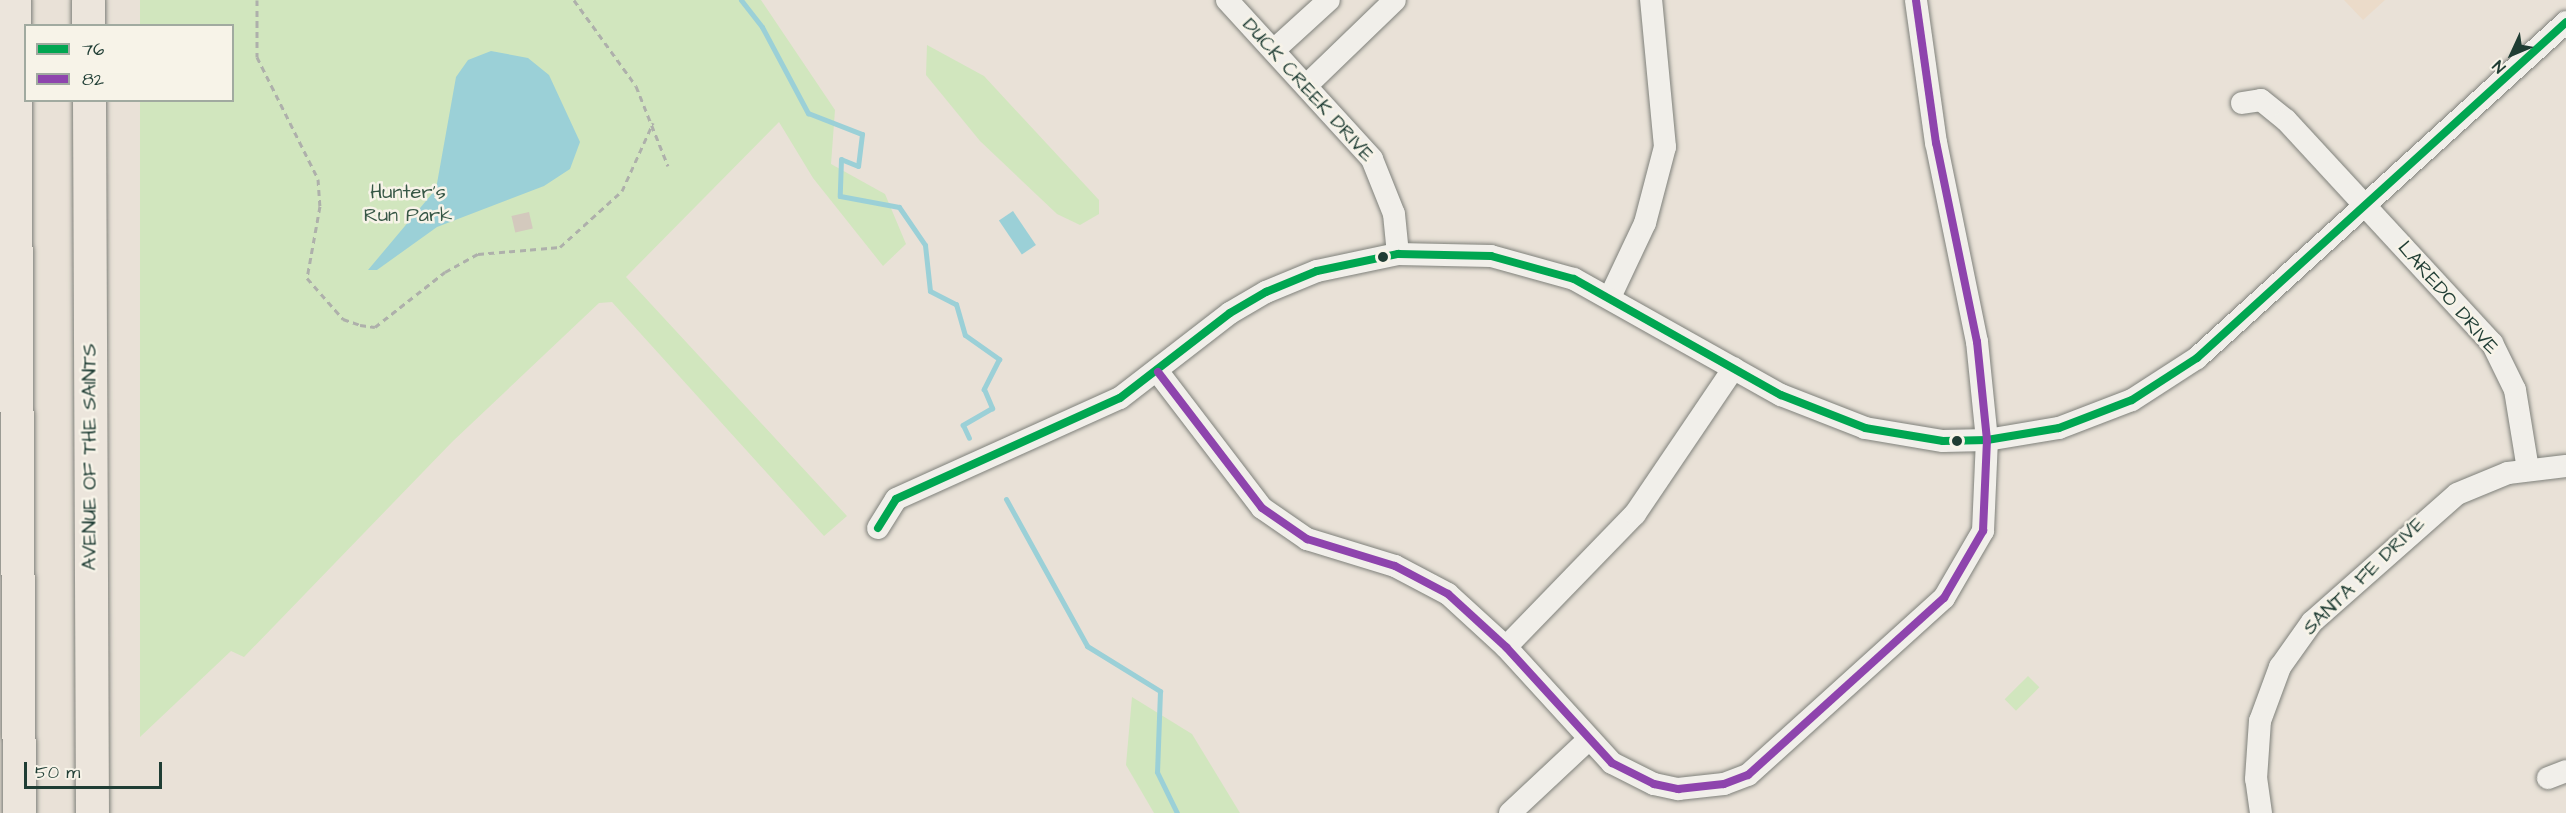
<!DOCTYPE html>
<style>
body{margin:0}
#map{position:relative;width:2566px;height:813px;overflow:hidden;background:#e9e1d7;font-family:"Architects Daughter",sans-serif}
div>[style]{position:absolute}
.built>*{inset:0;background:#ebdbc9}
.green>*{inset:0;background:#d1e6be;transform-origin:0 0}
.water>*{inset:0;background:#9bd0d7;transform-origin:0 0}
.stream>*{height:5px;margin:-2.5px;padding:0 2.5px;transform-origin:2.5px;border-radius:2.5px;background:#9bd0d7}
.building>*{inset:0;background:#d3c9bd;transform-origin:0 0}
.path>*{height:3px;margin-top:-1.5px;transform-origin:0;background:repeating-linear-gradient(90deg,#aeb0ab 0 6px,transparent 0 10.5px)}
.roads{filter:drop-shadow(0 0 2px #7f817b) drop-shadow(0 0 2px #7f817b)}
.street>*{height:22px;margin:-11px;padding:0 11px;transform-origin:11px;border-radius:11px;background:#f1efea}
.highway>*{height:33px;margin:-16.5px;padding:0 16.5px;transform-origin:16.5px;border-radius:16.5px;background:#ece5dc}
.bus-1>*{height:8px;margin:-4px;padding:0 4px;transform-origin:4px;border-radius:4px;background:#00a651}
.bus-2>*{height:8px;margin:-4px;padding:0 4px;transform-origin:4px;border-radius:4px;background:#8e44ad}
.dots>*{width:16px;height:16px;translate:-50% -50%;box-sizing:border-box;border:3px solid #f7f3e8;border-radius:50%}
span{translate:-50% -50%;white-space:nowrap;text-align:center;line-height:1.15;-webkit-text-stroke:5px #f7f3e8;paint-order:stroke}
.street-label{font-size:20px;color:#1f3d34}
.park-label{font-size:20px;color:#375746}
.legend{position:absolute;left:24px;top:24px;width:210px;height:78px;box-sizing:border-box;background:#f7f3e8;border:2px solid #a1aaa0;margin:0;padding:8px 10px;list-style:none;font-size:18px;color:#1f3d34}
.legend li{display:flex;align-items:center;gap:12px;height:30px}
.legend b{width:30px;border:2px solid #a1aaa0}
.north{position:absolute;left:2482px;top:24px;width:60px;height:60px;-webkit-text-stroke:4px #f7f3e8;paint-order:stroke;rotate:226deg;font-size:16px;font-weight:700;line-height:24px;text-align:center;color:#1f3d34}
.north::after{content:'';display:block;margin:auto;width:21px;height:27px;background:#1f3d34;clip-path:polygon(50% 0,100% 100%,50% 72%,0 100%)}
.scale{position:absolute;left:24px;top:762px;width:138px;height:27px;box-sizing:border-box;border:3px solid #1f3d34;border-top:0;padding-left:8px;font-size:18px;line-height:21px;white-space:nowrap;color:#1f3d34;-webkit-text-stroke:4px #f7f3e8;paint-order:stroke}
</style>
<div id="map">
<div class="built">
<div style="clip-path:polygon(2344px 0,2385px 0,2363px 20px)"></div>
</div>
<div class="green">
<div style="clip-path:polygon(140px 0,761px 0,835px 110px,831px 164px,885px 194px,906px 244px,883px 266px,813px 178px,779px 122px,626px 277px,847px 516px,824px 536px,612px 302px,599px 303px,452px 442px,244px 657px,231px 651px,140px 737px,140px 101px,232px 100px,232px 26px,140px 25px)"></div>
<div style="clip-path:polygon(927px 45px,984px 76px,1099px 200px,1099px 214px,1080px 225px,1057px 214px,980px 141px,926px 75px)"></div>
<div style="left:2028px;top:676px;width:16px;height:33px;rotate:45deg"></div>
<div style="clip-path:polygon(1132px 697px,1192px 734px,1240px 813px,1154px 813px,1126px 765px)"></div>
</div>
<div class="water">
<div style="clip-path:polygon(491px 51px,528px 58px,549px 75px,580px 142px,570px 169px,544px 186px,437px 227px,377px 270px,368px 270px,436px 189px,456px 77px,468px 60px)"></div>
<div style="left:1013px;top:211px;width:41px;height:17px;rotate:56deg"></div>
</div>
<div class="stream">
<div style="left:741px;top:0;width:34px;rotate:52deg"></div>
<div style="left:762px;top:27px;width:98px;rotate:61.9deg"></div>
<div style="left:808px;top:113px;width:58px;rotate:21.3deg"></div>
<div style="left:862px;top:134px;width:32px;rotate:97deg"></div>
<div style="left:858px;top:166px;width:18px;rotate:-158deg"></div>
<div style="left:841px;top:159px;width:37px;rotate:92deg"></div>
<div style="left:840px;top:196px;width:60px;rotate:10.6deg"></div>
<div style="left:899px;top:207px;width:46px;rotate:55.6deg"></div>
<div style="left:925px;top:245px;width:46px;rotate:83.8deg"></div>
<div style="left:930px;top:291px;width:29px;rotate:27deg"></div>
<div style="left:956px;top:304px;width:32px;rotate:74deg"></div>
<div style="left:965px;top:335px;width:42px;rotate:35.2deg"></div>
<div style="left:999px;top:359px;width:34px;rotate:117deg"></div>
<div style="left:984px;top:389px;width:21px;rotate:67deg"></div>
<div style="left:992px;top:408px;width:34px;rotate:150deg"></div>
<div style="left:963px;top:425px;width:14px;rotate:65deg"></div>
<div style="left:1006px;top:499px;width:168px;rotate:61.1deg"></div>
<div style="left:1087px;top:646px;width:86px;rotate:31.7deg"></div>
<div style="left:1160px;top:691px;width:81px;rotate:92.1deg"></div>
<div style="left:1157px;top:772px;width:46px;rotate:64deg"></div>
</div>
<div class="building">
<div style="left:529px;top:212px;width:17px;height:18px;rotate:77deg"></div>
</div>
<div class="path">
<div style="left:257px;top:0;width:57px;rotate:90deg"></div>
<div style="left:257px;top:57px;width:136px;rotate:63.4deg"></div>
<div style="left:318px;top:179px;width:27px;rotate:86deg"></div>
<div style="left:320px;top:206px;width:73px;rotate:100.2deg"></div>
<div style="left:307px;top:278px;width:55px;rotate:48.7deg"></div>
<div style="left:343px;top:319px;width:18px;rotate:19deg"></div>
<div style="left:360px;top:325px;width:15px;rotate:8deg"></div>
<div style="left:375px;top:327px;width:89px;rotate:-38.2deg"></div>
<div style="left:445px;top:272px;width:38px;rotate:-29deg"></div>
<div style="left:478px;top:254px;width:82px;rotate:-4.9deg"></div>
<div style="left:560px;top:247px;width:84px;rotate:-42.1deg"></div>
<div style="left:622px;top:191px;width:75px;rotate:-65.5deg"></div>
<div style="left:574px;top:0;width:106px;rotate:54.2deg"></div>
<div style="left:636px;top:86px;width:86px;rotate:68.2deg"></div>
</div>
<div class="roads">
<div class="street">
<div style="left:1227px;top:0;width:215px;rotate:47.6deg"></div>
<div style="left:1372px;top:159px;width:59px;rotate:68.2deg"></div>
<div style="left:1394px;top:214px;width:40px;rotate:84.3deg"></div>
<div style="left:1274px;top:50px;width:74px;rotate:-42.3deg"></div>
<div style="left:1307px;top:85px;width:122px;rotate:-44deg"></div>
<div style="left:2242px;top:103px;width:19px;rotate:-9deg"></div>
<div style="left:2261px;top:100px;width:32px;rotate:39deg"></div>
<div style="left:2286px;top:120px;width:304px;rotate:47.3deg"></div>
<div style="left:2492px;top:343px;width:52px;rotate:63.9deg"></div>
<div style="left:2515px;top:390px;width:80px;rotate:80.7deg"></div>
<div style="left:1611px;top:295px;width:80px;rotate:-64.7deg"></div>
<div style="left:1645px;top:223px;width:79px;rotate:-75.3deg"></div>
<div style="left:1665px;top:147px;width:148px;rotate:-95.4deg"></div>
<div style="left:1158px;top:372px;width:171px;rotate:52.6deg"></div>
<div style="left:1262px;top:508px;width:55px;rotate:34.6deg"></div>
<div style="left:1307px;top:539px;width:92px;rotate:17.1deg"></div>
<div style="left:1395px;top:566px;width:60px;rotate:27.8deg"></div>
<div style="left:1448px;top:594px;width:79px;rotate:42.4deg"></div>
<div style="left:1506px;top:647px;width:157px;rotate:47.6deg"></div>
<div style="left:1612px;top:763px;width:47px;rotate:26.6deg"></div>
<div style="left:1654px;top:784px;width:25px;rotate:12deg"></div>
<div style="left:1678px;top:789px;width:46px;rotate:-6.2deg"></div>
<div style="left:1724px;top:784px;width:26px;rotate:-21deg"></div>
<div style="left:1748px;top:775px;width:264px;rotate:-42.1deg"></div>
<div style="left:1944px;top:598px;width:78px;rotate:-59.8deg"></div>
<div style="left:1983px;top:531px;width:91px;rotate:-87.5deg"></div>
<div style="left:1987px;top:440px;width:99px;rotate:-95.8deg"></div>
<div style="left:1977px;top:342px;width:203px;rotate:-101.6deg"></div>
<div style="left:1936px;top:143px;width:144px;rotate:-98deg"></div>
<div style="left:878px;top:528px;width:34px;rotate:-58deg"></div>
<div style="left:896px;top:499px;width:246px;rotate:-24.3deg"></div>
<div style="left:1120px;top:398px;width:139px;rotate:-37.7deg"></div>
<div style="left:1230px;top:313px;width:42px;rotate:-30.3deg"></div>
<div style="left:1266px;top:292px;width:55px;rotate:-22.4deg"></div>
<div style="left:1317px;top:271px;width:83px;rotate:-11.9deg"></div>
<div style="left:1398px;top:254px;width:93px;rotate:1.2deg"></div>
<div style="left:1491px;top:256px;width:86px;rotate:15.5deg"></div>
<div style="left:1574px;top:279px;width:237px;rotate:29.3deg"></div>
<div style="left:1781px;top:395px;width:90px;rotate:21.4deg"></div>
<div style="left:1865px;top:428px;width:79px;rotate:9.5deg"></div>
<div style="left:1943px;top:441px;width:44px;rotate:-1.3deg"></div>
<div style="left:1987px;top:440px;width:73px;rotate:-9.5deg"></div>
<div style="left:2059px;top:428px;width:78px;rotate:-21deg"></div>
<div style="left:2132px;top:400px;width:77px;rotate:-32.9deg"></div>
<div style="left:2197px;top:358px;width:499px;rotate:-42.3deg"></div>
<div style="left:1506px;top:647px;width:185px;rotate:-45.9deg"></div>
<div style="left:1635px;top:514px;width:176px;rotate:-55.9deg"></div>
<div style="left:2548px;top:778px;width:19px;rotate:-21deg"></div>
<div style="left:1510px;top:813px;width:108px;rotate:-43.1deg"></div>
<div style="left:2261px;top:813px;width:34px;rotate:-98deg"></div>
<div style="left:2256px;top:779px;width:58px;rotate:-86.1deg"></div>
<div style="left:2260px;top:721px;width:58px;rotate:-69.7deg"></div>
<div style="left:2280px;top:667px;width:55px;rotate:-54.6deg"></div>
<div style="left:2312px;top:622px;width:193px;rotate:-41.4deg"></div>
<div style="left:2457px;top:494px;width:55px;rotate:-22.4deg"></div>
<div style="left:2508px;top:473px;width:58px;rotate:-6.9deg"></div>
</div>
<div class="highway">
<div style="left:14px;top:0;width:813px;rotate:89.65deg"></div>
<div style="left:88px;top:0;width:26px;rotate:90deg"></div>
<div style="left:89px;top:100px;width:713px;rotate:89.76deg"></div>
</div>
</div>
<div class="bus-1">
<div style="left:878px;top:528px;width:34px;rotate:-58deg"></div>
<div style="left:896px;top:499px;width:246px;rotate:-24.3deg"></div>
<div style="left:1120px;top:398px;width:139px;rotate:-37.7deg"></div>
<div style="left:1230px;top:313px;width:42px;rotate:-30.3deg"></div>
<div style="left:1266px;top:292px;width:55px;rotate:-22.4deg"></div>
<div style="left:1317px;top:271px;width:83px;rotate:-11.9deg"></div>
<div style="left:1398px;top:254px;width:93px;rotate:1.2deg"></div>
<div style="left:1491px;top:256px;width:86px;rotate:15.5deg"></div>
<div style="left:1574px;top:279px;width:237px;rotate:29.3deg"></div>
<div style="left:1781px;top:395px;width:90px;rotate:21.4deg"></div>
<div style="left:1865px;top:428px;width:79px;rotate:9.5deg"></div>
<div style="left:1943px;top:441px;width:44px;rotate:-1.3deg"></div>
<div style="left:1987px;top:440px;width:73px;rotate:-9.5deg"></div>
<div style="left:2059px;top:428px;width:78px;rotate:-21deg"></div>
<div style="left:2132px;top:400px;width:77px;rotate:-32.9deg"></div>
<div style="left:2197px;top:358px;width:499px;rotate:-42.3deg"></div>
</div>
<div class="bus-2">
<div style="left:1158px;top:372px;width:171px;rotate:52.6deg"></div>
<div style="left:1262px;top:508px;width:55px;rotate:34.6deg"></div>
<div style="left:1307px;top:539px;width:92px;rotate:17.1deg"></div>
<div style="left:1395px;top:566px;width:60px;rotate:27.8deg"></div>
<div style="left:1448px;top:594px;width:79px;rotate:42.4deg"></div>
<div style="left:1506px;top:647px;width:157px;rotate:47.6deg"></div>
<div style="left:1612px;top:763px;width:47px;rotate:26.6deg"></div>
<div style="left:1654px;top:784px;width:25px;rotate:12deg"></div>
<div style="left:1678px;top:789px;width:46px;rotate:-6.2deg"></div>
<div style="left:1724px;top:784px;width:26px;rotate:-21deg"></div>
<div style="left:1748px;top:775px;width:264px;rotate:-42.1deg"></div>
<div style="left:1944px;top:598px;width:78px;rotate:-59.8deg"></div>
<div style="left:1983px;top:531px;width:91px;rotate:-87.5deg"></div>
<div style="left:1987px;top:440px;width:99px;rotate:-95.8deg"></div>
<div style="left:1977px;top:342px;width:203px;rotate:-101.6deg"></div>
<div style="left:1936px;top:143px;width:144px;rotate:-98deg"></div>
</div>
<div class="dots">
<div style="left:1383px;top:257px;background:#1f3d34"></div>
<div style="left:1957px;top:441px;background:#1f3d34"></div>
</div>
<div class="street-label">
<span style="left:1308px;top:90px;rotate:48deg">DUCK CREEK DRIVE</span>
<span style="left:2448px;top:298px;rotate:49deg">LAREDO DRIVE</span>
<span style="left:90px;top:457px;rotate:-90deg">AVENUE OF THE SAINTS</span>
<span style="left:2364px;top:576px;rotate:-44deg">SANTA FE DRIVE</span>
</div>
<div class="park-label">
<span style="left:408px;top:204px">Hunter's<br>Run Park</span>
</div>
<ul class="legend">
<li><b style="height:8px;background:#00a651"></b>76</li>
<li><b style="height:8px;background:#8e44ad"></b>82</li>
</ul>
<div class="north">N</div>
<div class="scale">50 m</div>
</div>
